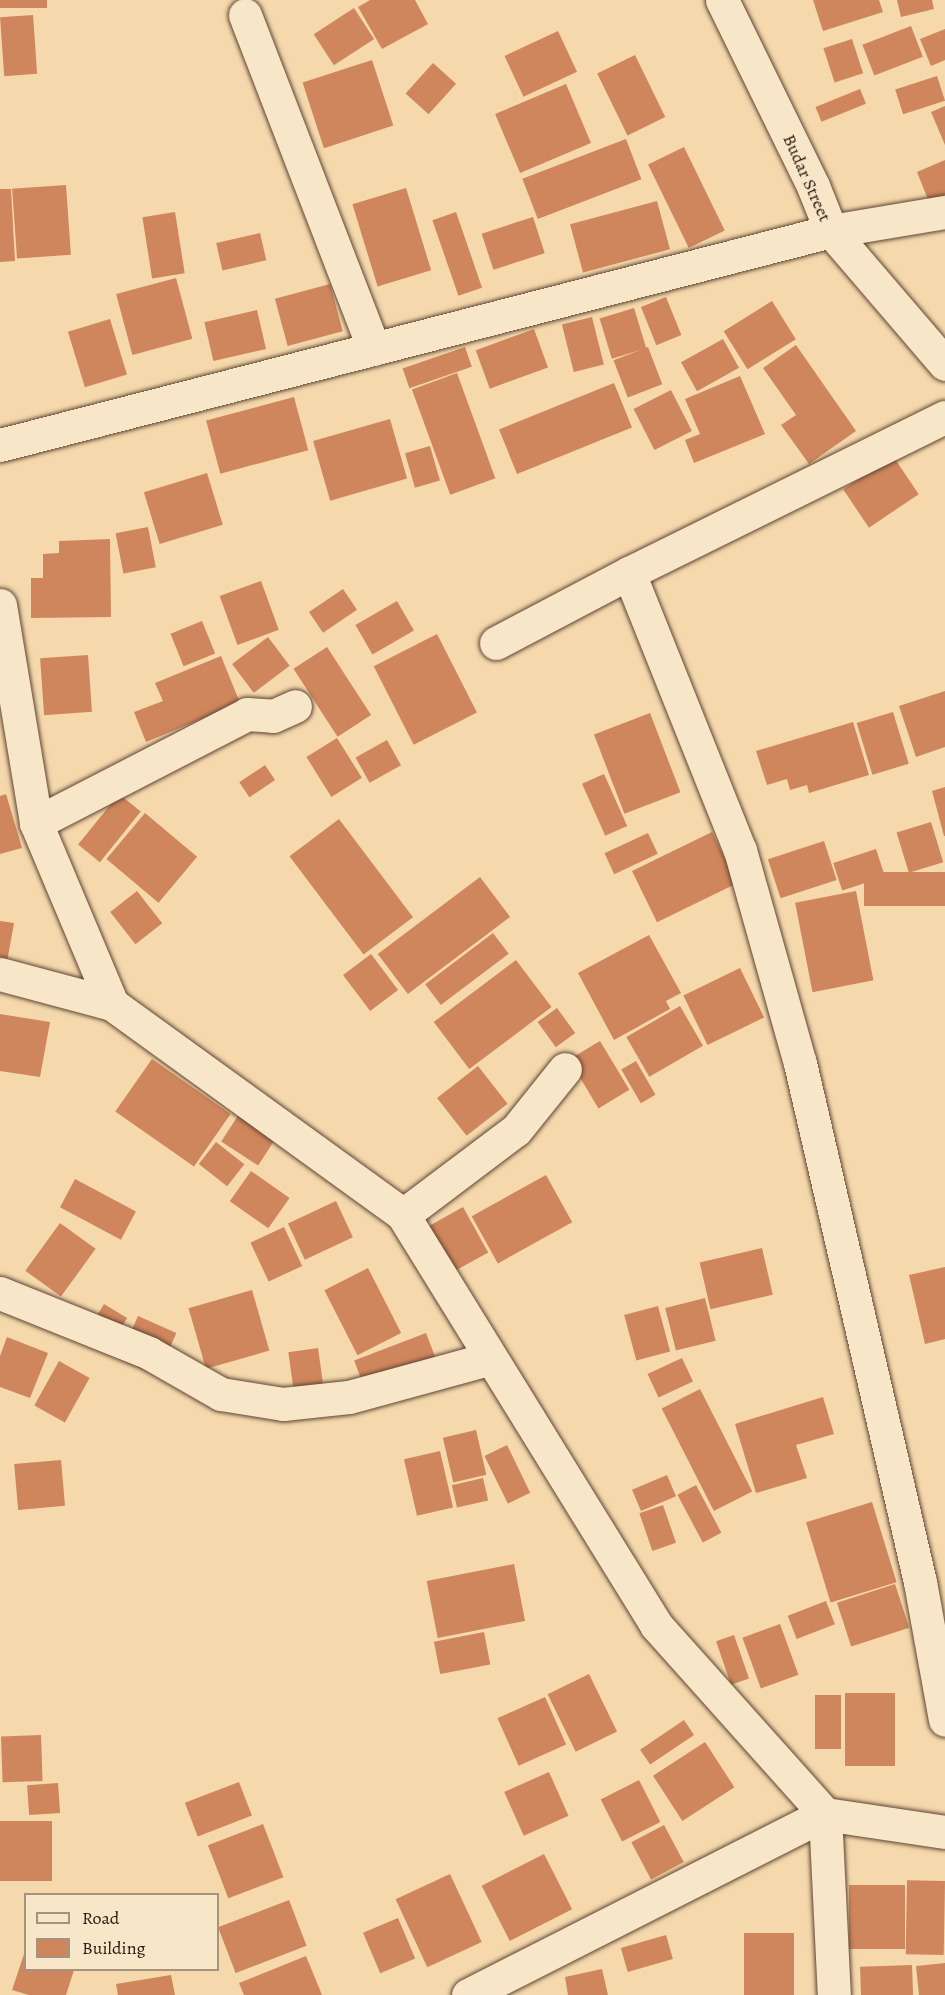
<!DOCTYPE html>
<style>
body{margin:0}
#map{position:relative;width:945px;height:1995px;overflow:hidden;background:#f5d8ac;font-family:Alegreya,serif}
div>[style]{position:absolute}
.building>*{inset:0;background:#cf865c;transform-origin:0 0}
.roads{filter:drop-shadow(0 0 2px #5e4533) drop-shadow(0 0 2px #5e4533)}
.minor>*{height:33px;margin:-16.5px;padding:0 16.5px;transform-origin:16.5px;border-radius:16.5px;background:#f8e6c9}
.secondary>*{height:33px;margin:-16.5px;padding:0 16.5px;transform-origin:16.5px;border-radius:16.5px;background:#f8e6c9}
span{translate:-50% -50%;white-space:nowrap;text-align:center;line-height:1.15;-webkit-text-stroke:5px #f8e6c9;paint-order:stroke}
.street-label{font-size:18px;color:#2b140b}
.legend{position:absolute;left:24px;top:1893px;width:195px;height:78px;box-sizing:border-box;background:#f8e6c9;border:2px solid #a6927d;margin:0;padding:8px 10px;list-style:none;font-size:18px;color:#2b140b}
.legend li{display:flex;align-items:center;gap:12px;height:30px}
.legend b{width:30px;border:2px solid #a6927d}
</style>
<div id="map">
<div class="building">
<div style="left:0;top:0;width:47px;height:8px"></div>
<div style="clip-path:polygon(370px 0,415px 0,428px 24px,382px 49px,358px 7px)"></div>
<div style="clip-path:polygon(813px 0,879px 0,883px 12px,823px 31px)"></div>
<div style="clip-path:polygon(897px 0,932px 0,934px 9px,901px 17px)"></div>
<div style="left:354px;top:8px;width:37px;height:48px;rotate:57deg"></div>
<div style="left:33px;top:15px;width:59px;height:33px;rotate:86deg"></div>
<div style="left:911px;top:26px;width:33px;height:52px;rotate:69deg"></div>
<div style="clip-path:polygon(945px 29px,945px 60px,931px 66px,920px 39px)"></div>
<div style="left:558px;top:31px;width:45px;height:59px;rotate:65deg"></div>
<div style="left:852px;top:39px;width:36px;height:30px;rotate:72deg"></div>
<div style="left:635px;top:55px;width:69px;height:42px;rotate:64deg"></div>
<div style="left:372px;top:60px;width:69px;height:73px;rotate:72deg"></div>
<div style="left:433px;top:63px;width:31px;height:41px;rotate:42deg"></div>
<div style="left:937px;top:76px;width:26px;height:44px;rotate:72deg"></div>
<div style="left:566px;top:84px;width:64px;height:77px;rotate:67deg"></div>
<div style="left:860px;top:89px;width:16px;height:48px;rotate:68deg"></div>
<div style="clip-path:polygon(945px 106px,945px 145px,931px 112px)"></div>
<div style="left:626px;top:139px;width:43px;height:111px;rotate:69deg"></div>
<div style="left:684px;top:147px;width:93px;height:40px;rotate:64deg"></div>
<div style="clip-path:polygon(945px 160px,945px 195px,929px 202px,917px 172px)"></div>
<div style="left:66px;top:185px;width:70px;height:54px;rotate:86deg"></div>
<div style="left:406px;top:188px;width:86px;height:56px;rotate:73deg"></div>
<div style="clip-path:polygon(0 189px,11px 189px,15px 261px,0 262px)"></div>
<div style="left:657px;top:201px;width:50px;height:90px;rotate:75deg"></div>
<div style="left:175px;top:212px;width:62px;height:33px;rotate:81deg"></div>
<div style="left:456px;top:212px;width:80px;height:25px;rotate:71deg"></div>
<div style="left:533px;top:217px;width:38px;height:54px;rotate:72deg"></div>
<div style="left:260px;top:233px;width:28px;height:45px;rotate:77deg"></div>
<div style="left:176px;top:278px;width:63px;height:62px;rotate:75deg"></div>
<div style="left:330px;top:284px;width:49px;height:57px;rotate:75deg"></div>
<div style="left:666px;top:297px;width:41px;height:27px;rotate:68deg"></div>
<div style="left:772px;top:301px;width:45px;height:57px;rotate:58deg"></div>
<div style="left:634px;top:308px;width:42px;height:36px;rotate:73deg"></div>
<div style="left:257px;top:310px;width:40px;height:54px;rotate:77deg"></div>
<div style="left:592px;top:317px;width:49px;height:31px;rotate:76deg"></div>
<div style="left:110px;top:319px;width:58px;height:44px;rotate:73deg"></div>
<div style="left:534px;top:329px;width:41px;height:62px;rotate:70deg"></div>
<div style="left:723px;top:339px;width:33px;height:48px;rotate:61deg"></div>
<div style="clip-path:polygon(796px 345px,856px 431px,809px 464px,781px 425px,796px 415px,763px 368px)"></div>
<div style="left:465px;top:347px;width:21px;height:66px;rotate:71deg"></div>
<div style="left:648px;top:347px;width:40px;height:37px;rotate:69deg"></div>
<div style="left:457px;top:373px;width:112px;height:48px;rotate:70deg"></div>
<div style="clip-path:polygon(740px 376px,765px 434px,694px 463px,685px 440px,700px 434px,685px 399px)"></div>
<div style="left:614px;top:383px;width:48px;height:124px;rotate:68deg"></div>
<div style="left:671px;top:390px;width:46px;height:42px;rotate:63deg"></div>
<div style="left:294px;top:397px;width:55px;height:91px;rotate:75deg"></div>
<div style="left:390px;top:419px;width:62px;height:80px;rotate:74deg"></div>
<div style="left:430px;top:446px;width:36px;height:26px;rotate:74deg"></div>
<div style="left:893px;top:456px;width:46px;height:60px;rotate:56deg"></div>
<div style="left:207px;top:473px;width:54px;height:66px;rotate:73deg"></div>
<div style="left:148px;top:527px;width:41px;height:33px;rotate:79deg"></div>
<div style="clip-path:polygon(110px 539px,111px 617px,31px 618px,31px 578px,43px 578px,43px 554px,59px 553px,59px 541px)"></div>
<div style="left:261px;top:581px;width:52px;height:44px;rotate:70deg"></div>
<div style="left:343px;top:589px;width:25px;height:41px;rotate:56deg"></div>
<div style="left:397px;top:601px;width:34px;height:48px;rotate:60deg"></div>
<div style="left:202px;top:621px;width:35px;height:34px;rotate:68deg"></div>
<div style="left:437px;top:634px;width:88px;height:71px;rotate:63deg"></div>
<div style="left:268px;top:637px;width:36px;height:45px;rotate:53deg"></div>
<div style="left:327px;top:647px;width:81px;height:40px;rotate:57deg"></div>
<div style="left:88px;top:655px;width:57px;height:48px;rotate:86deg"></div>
<div style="clip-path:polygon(221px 656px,240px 703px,146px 742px,134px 712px,163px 701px,155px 683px)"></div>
<div style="clip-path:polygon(945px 691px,945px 747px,916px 757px,899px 706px)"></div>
<div style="left:893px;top:712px;width:54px;height:38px;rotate:73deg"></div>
<div style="left:650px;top:713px;width:85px;height:60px;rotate:69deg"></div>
<div style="clip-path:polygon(853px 722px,869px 775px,809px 793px,807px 785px,790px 790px,787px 779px,767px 785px,756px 751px)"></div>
<div style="left:337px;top:738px;width:47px;height:36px;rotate:58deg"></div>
<div style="left:387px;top:740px;width:29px;height:36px;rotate:61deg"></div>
<div style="left:265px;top:765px;width:18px;height:31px;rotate:56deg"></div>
<div style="left:604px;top:774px;width:57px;height:24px;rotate:66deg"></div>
<div style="clip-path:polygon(945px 787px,945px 836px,944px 836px,932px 791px)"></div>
<div style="clip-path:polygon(6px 794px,22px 848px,0 854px,0 796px)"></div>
<div style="left:119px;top:794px;width:28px;height:65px;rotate:39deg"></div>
<div style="left:145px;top:813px;width:68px;height:60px;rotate:40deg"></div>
<div style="left:339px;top:819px;width:123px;height:62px;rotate:53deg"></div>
<div style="left:931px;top:822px;width:42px;height:36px;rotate:73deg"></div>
<div style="left:712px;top:832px;width:57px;height:89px;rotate:64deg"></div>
<div style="left:648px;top:833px;width:23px;height:48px;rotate:65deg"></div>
<div style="left:824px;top:841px;width:41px;height:59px;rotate:72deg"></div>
<div style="left:876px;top:849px;width:29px;height:45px;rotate:72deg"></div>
<div style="left:945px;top:872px;width:34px;height:81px;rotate:90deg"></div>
<div style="left:480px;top:877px;width:50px;height:128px;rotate:53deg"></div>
<div style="left:137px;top:891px;width:41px;height:34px;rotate:52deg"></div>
<div style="left:856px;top:891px;width:91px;height:62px;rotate:79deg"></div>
<div style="clip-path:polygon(0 921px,14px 923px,7px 962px,0 961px)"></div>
<div style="left:493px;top:933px;width:26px;height:85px;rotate:53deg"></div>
<div style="clip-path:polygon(649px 935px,681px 993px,666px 1001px,670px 1009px,614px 1040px,578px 973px)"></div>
<div style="left:371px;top:954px;width:45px;height:35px;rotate:53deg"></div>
<div style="left:516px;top:960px;width:59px;height:103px;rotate:53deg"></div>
<div style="left:740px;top:968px;width:55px;height:63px;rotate:64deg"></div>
<div style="left:680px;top:1006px;width:46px;height:62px;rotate:60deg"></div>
<div style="left:557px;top:1008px;width:31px;height:24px;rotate:54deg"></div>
<div style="clip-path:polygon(0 1014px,50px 1022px,40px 1077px,0 1071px)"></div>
<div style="left:600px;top:1041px;width:57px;height:36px;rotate:59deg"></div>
<div style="left:152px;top:1059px;width:96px;height:64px;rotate:35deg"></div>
<div style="left:636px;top:1061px;width:39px;height:17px;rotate:60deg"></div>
<div style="left:478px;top:1066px;width:48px;height:52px;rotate:52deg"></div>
<div style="left:243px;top:1108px;width:44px;height:40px;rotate:33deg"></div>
<div style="left:216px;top:1142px;width:36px;height:28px;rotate:38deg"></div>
<div style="left:251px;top:1171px;width:47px;height:37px;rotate:35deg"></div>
<div style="left:546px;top:1175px;width:54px;height:85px;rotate:61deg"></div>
<div style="left:75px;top:1179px;width:69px;height:32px;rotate:28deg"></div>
<div style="left:336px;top:1201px;width:40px;height:53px;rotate:65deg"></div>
<div style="left:463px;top:1207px;width:52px;height:40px;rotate:61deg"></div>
<div style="left:60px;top:1223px;width:44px;height:59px;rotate:36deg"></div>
<div style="left:284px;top:1227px;width:43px;height:37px;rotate:65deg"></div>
<div style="left:762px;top:1248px;width:48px;height:64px;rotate:77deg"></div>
<div style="clip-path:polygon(945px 1267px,945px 1339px,925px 1344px,909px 1275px)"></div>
<div style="left:368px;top:1268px;width:73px;height:49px;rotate:63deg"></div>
<div style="left:252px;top:1290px;width:63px;height:66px;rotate:74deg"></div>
<div style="left:705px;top:1298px;width:44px;height:41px;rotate:76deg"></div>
<div style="left:104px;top:1304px;width:27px;height:40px;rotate:31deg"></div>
<div style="left:658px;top:1306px;width:47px;height:35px;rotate:75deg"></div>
<div style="left:138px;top:1316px;width:42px;height:47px;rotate:24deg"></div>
<div style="left:426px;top:1333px;width:33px;height:77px;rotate:69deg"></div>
<div style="clip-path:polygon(7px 1337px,48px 1353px,30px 1398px,0 1387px,0 1356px)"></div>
<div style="left:318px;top:1348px;width:43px;height:30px;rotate:82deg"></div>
<div style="left:682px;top:1358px;width:26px;height:38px;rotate:65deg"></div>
<div style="left:59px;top:1361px;width:35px;height:51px;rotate:29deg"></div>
<div style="left:700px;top:1389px;width:115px;height:43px;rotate:63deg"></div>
<div style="clip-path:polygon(823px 1397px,834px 1434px,796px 1445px,807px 1478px,756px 1493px,735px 1424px)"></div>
<div style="left:476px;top:1430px;width:46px;height:34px;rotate:77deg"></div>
<div style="left:507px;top:1445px;width:53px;height:25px;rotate:64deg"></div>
<div style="left:440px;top:1451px;width:58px;height:37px;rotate:77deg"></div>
<div style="left:61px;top:1460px;width:46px;height:47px;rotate:85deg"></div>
<div style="left:667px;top:1475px;width:23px;height:38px;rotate:67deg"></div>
<div style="left:483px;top:1478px;width:23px;height:32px;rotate:77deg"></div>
<div style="left:696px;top:1485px;width:54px;height:21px;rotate:62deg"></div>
<div style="left:872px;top:1502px;width:84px;height:69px;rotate:73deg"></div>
<div style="left:663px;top:1505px;width:40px;height:25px;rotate:71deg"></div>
<div style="left:514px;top:1564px;width:58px;height:89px;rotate:79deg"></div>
<div style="left:895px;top:1584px;width:46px;height:61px;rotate:72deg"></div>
<div style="left:826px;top:1601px;width:25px;height:41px;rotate:69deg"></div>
<div style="left:780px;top:1624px;width:54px;height:40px;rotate:70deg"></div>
<div style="left:484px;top:1632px;width:33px;height:51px;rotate:79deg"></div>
<div style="left:734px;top:1635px;width:46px;height:19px;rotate:71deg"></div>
<div style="left:589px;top:1674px;width:64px;height:46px;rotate:64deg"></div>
<div style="left:845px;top:1693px;width:50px;height:73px"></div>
<div style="left:815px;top:1695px;width:26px;height:54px"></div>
<div style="left:545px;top:1697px;width:52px;height:52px;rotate:66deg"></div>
<div style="left:684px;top:1720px;width:18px;height:53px;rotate:56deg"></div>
<div style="left:41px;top:1735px;width:46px;height:40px;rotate:88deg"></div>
<div style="left:705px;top:1742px;width:54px;height:62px;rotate:57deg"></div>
<div style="left:549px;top:1772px;width:48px;height:49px;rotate:66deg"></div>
<div style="left:639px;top:1780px;width:47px;height:43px;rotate:63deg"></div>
<div style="left:239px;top:1782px;width:36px;height:58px;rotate:69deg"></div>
<div style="left:58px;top:1783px;width:30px;height:31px;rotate:86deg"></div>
<div style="left:0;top:1821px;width:52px;height:60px"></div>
<div style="left:263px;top:1824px;width:57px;height:59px;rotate:69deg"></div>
<div style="left:664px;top:1825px;width:42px;height:37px;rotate:62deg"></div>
<div style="left:544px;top:1854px;width:62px;height:70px;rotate:63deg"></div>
<div style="left:450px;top:1874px;width:75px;height:60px;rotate:65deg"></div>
<div style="left:945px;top:1881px;width:74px;height:38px;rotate:91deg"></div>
<div style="left:849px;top:1885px;width:56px;height:64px"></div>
<div style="left:289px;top:1900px;width:49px;height:76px;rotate:69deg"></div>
<div style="left:398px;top:1918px;width:44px;height:38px;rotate:67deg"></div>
<div style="left:794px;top:1933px;width:62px;height:50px;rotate:90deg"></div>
<div style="left:666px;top:1935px;width:25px;height:47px;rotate:74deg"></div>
<div style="clip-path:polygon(25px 1951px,26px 1970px,74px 1970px,66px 1995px,29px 1995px,12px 1990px)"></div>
<div style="clip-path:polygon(306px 1956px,322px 1995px,244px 1995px,239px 1983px)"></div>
<div style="clip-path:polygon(945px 1963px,945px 1995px,919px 1995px,916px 1966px)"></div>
<div style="left:912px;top:1965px;width:30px;height:52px;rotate:88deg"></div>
<div style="clip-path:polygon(602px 1969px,608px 1995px,568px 1995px,565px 1977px)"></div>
<div style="clip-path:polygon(171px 1975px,175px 1995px,118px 1995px,116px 1984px)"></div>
</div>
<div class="roads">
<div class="minor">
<div style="left:245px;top:15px;width:358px;rotate:68.9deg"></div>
<div style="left:0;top:445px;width:858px;rotate:-14.44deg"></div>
<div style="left:831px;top:231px;width:116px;rotate:-9.5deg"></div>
<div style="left:629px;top:573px;width:298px;rotate:68.2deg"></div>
<div style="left:740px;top:850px;width:221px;rotate:74.3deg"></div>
<div style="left:800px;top:1063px;width:533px;rotate:76.98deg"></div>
<div style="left:920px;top:1582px;width:140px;rotate:79.7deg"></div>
<div style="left:0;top:605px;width:221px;rotate:80.6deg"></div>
<div style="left:36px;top:823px;width:196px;rotate:67.2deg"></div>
<div style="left:112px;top:1004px;width:359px;rotate:35.9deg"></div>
<div style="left:403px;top:1215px;width:482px;rotate:58.3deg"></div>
<div style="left:656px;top:1625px;width:254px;rotate:48.2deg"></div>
<div style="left:825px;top:1814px;width:181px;rotate:87.2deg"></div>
<div style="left:496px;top:643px;width:150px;rotate:-27.8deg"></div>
<div style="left:629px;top:573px;width:352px;rotate:-26.3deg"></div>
<div style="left:36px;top:823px;width:237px;rotate:-27.3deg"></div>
<div style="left:247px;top:714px;width:26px;rotate:4deg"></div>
<div style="left:273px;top:716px;width:24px;rotate:-24deg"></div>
<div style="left:0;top:974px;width:116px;rotate:15deg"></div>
<div style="left:403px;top:1215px;width:141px;rotate:-37deg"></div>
<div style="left:516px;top:1130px;width:78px;rotate:-51.2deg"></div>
<div style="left:0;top:1293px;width:161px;rotate:21.9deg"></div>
<div style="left:149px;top:1353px;width:83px;rotate:29.7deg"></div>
<div style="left:221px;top:1394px;width:63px;rotate:9.2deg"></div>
<div style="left:283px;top:1404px;width:66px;rotate:-6.1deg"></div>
<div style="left:349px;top:1397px;width:144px;rotate:-15.3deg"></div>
<div style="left:468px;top:1995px;width:400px;rotate:-26.9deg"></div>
<div style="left:825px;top:1814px;width:121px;rotate:8.5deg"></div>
</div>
<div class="secondary">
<div style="left:722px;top:0;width:207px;rotate:63.9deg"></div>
<div style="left:813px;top:186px;width:48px;rotate:68.2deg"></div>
<div style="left:831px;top:231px;width:175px;rotate:49.4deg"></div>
</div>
</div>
<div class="street-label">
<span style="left:807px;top:178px;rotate:66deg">Budar Street</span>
</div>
<ul class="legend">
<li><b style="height:8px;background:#f8e6c9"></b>Road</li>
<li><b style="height:16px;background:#cf865c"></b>Building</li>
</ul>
</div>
